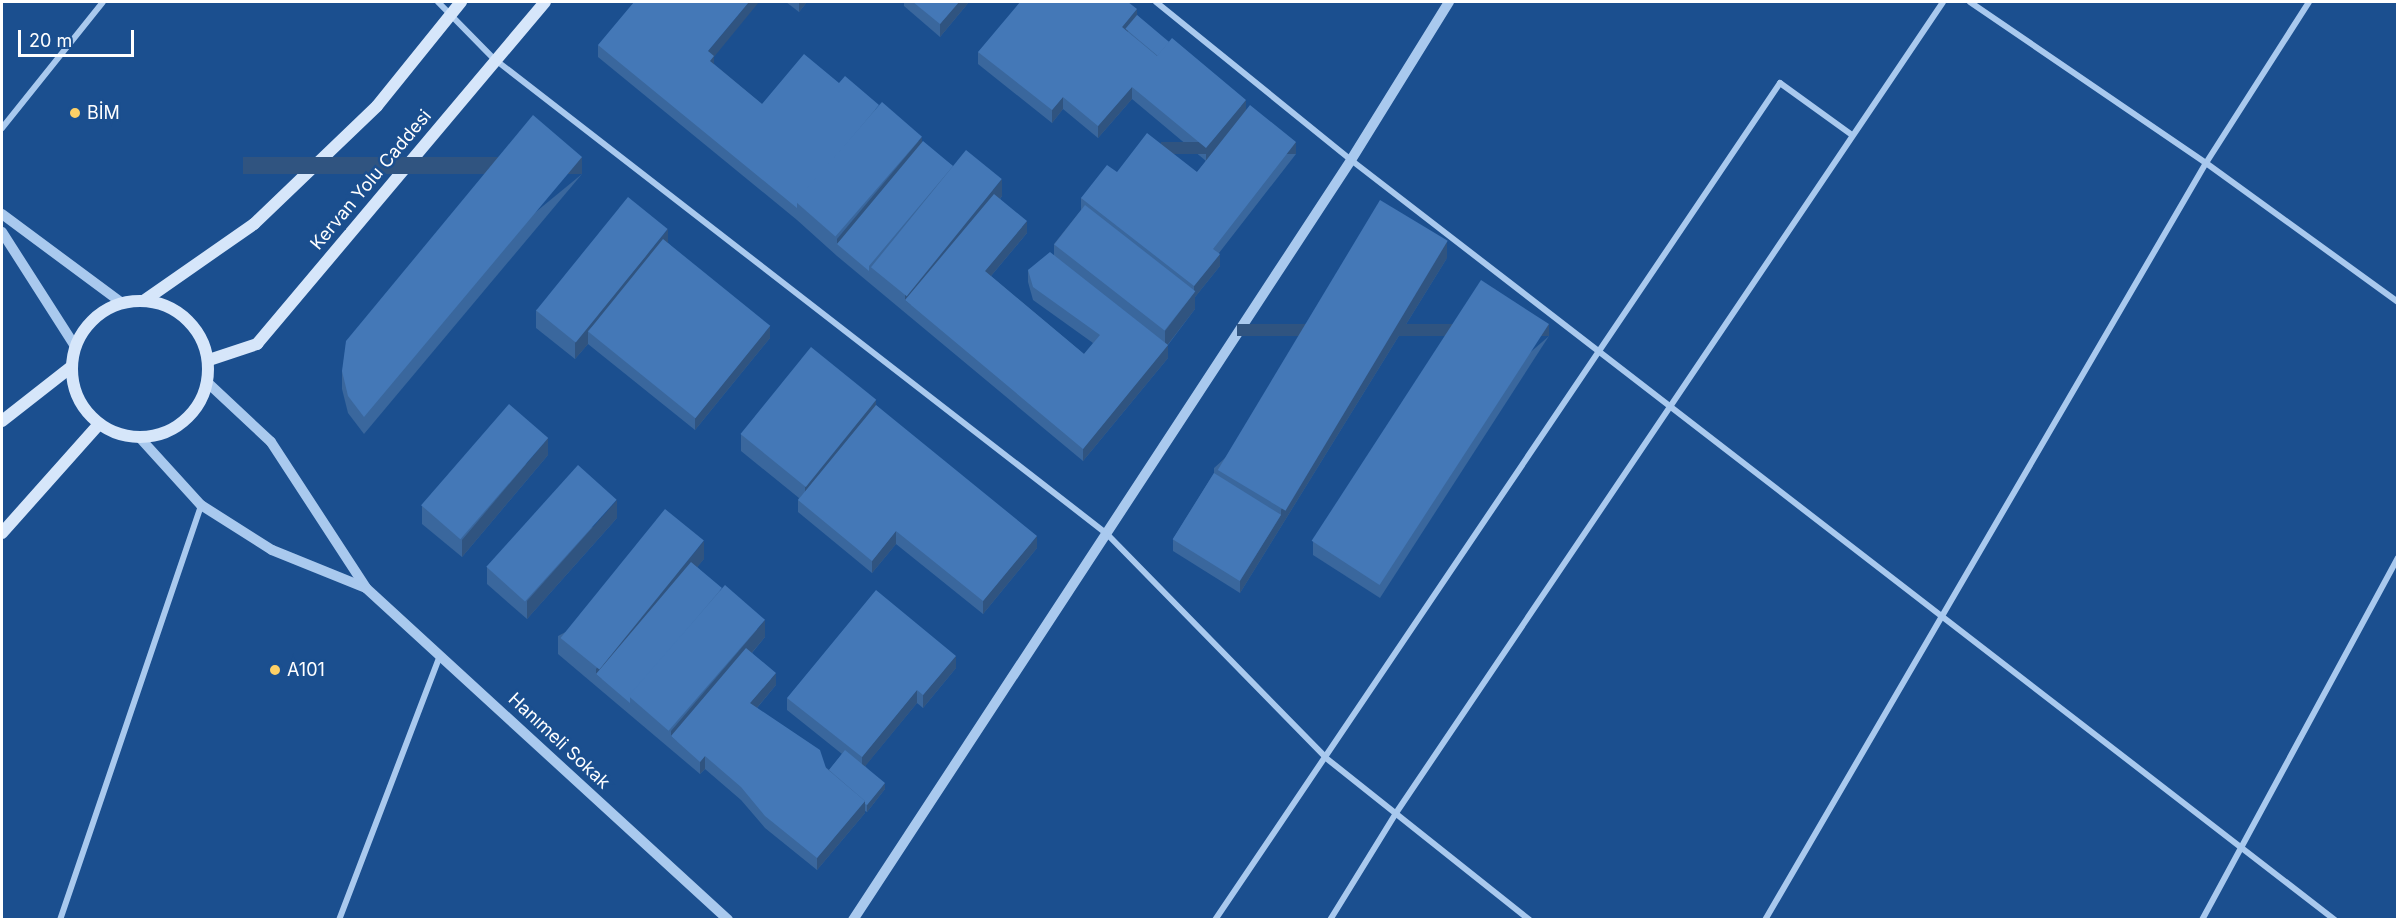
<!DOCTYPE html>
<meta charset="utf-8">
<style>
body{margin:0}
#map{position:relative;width:2399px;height:921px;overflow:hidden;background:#1b4f8f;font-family:Inter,sans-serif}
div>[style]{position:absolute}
.minor>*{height:6px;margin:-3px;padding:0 3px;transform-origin:3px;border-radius:3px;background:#a9c9ee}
.tertiary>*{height:10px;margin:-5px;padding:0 5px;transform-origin:5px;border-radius:5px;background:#a9c9ee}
.secondary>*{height:12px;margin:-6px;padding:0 6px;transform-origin:6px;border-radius:6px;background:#d6e6fa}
.secondary>.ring{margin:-6px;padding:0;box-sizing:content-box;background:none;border:12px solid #d6e6fa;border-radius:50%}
.wall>*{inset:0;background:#3a679d}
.shaded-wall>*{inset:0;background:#305480;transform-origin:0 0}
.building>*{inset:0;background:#4478b7;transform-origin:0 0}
.dots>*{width:16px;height:16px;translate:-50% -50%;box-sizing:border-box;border:3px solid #1b4f8f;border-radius:50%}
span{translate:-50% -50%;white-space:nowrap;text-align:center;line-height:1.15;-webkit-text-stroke:5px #1b4f8f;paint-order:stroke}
.poi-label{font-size:18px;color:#fff}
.left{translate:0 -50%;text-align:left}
.street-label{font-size:18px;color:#fff}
.frame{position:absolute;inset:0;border:3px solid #fff;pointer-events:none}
.scale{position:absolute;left:18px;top:30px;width:116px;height:27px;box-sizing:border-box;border:3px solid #fff;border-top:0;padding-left:8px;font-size:18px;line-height:21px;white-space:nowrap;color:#fff;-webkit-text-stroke:4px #1b4f8f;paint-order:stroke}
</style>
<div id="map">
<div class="minor">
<div style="left:438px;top:2px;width:78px;rotate:45.5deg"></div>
<div style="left:493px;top:58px;width:777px;rotate:37.78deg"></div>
<div style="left:1107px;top:534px;width:313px;rotate:45.6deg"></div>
<div style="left:1326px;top:758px;width:260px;rotate:38.5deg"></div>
<div style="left:1156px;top:2px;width:251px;rotate:39deg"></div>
<div style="left:1351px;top:160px;width:1243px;rotate:37.68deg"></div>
<div style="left:1970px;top:2px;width:286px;rotate:34.3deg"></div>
<div style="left:2206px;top:163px;width:237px;rotate:35.9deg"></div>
<div style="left:2px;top:128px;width:161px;rotate:-51.3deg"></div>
<div style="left:60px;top:920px;width:438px;rotate:-71.2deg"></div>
<div style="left:339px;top:920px;width:284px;rotate:-69.1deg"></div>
<div style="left:1215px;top:920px;width:1010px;rotate:-55.98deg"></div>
<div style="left:1780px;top:83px;width:89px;rotate:35.8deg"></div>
<div style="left:1330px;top:920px;width:126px;rotate:-58.3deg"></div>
<div style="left:1396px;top:813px;width:978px;rotate:-56deg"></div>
<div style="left:1765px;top:920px;width:876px;rotate:-59.78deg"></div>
<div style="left:2206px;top:163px;width:191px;rotate:-57.4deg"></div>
<div style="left:2202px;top:920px;width:412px;rotate:-61.6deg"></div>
</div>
<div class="tertiary">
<div style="left:2px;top:214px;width:149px;rotate:36.6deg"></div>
<div style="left:2px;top:232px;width:135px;rotate:57.4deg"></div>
<div style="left:208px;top:383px;width:86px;rotate:43.1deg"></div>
<div style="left:271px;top:442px;width:174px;rotate:56.9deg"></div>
<div style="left:366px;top:588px;width:491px;rotate:42.5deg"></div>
<div style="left:140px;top:438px;width:91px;rotate:47.7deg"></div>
<div style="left:201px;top:505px;width:84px;rotate:32.4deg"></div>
<div style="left:272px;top:550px;width:101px;rotate:22deg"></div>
<div style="left:853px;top:920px;width:909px;rotate:-56.76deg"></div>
<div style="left:1351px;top:160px;width:186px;rotate:-58.2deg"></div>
</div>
<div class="secondary">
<div style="left:145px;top:300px;width:133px;rotate:-34.9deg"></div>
<div style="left:254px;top:224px;width:170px;rotate:-43.8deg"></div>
<div style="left:377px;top:106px;width:134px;rotate:-51.1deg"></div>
<div class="ring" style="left:72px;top:301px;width:124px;height:124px"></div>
<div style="left:209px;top:360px;width:51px;rotate:-18.4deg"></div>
<div style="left:257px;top:344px;width:447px;rotate:-49.9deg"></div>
<div style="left:2px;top:421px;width:88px;rotate:-38deg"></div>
<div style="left:2px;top:533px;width:146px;rotate:-48.3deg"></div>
</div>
<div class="wall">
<div style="clip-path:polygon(786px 2px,807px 2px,799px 12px)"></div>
<div style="clip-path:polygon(904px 2px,969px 2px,940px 37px,904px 6px)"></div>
<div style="clip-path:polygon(1137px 15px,1296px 154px,1219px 253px,1220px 266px,1195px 297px,1195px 309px,1168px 345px,1168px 358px,1083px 461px,837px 256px,797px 220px,598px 57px,598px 45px,714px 57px,714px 64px,762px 104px,839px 83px,953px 166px,1002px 196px,1000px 199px,1027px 233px,991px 276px,1084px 354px,1093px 343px,1033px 300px,1028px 282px,1028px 270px,1054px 256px,1054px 244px,1081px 210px,1081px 198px,1117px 172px,1197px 172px,1206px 161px,1132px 99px,1098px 138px,1063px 109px,1052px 123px,978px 64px,978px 52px)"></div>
<div style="clip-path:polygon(582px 174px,364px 434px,348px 413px,342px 389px,342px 371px)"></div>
<div style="clip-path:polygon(668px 243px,770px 338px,695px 430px,588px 344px,575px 359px,536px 328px,536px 310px)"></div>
<div style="clip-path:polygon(1447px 258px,1240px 593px,1173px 551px,1173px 539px,1214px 473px,1214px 468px)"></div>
<div style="clip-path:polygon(1549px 336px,1380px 598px,1313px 555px,1313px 542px)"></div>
<div style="clip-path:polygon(876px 405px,1037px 548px,983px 614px,896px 544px,872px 573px,798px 512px,798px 500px,799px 498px,741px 451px,741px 434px)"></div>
<div style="clip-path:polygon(548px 455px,462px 557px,422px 524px,422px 506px)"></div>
<div style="clip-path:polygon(617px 518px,527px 619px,487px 584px,487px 567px)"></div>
<div style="clip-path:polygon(704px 559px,697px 567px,765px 637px,752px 653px,776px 685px,757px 708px,829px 770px,842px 754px,787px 710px,787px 698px,956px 668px,923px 708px,917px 703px,865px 766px,885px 789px,867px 812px,865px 811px,865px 813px,817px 870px,765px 828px,741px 800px,705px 769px,700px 774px,558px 654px,558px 636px)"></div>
</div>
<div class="shaded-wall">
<div style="clip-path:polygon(749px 2px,759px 2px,714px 57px,714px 69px,710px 73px,708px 51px)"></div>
<div style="clip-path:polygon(799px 2px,807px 2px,799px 12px)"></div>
<div style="clip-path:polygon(959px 2px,969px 2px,940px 37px,940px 24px)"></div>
<div style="clip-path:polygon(1137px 9px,1137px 21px,1125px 35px,1122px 27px)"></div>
<div style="clip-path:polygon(1132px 87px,1132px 99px,1098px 138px,1098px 126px)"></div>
<div style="clip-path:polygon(1063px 97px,1063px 109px,1052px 123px,1052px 110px)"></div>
<div style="clip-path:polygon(1246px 100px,1246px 112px,1206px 161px,1206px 148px)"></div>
<div style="clip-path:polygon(922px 137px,922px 155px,837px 244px,837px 239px)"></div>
<div style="left:1296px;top:142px;width:12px;height:135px;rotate:90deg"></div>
<div style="left:582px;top:157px;width:17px;height:339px;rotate:90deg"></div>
<div style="clip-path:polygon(1002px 179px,1002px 196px,911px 305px,905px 300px,905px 295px)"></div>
<div style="clip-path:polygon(1027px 221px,1027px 233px,985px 283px,985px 271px)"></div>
<div style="clip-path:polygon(668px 229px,668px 247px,588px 331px,588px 344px,575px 359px,575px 342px)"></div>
<div style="clip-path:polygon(1447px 241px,1447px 258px,1240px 593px,1240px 581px,1281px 515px,1281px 510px)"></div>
<div style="clip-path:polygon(1220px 254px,1220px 266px,1195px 297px,1195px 309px,1165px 348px,1165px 331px,1194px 293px,1194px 286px)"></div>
<div style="left:1549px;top:324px;width:12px;height:312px;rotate:90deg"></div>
<div style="clip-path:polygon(770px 326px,770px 338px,695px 430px,695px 418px)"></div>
<div style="clip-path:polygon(1168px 345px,1168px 358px,1083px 461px,1083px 449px)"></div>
<div style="clip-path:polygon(876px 400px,876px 417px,805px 504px,805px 486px)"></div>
<div style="clip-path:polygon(548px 438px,548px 455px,462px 557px,462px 540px)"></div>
<div style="clip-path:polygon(617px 500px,617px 518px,527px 619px,527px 601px)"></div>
<div style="clip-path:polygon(896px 531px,896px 544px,872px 573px,872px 561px)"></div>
<div style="clip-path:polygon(1037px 536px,1037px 548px,983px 614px,983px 601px)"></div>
<div style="clip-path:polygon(704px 541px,704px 559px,602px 679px,596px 674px,596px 669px)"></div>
<div style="clip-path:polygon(765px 620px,765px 637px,677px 741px,671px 736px,671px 731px)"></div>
<div style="clip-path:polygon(956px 656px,956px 668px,923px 708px,923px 695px)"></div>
<div style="clip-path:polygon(776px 673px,776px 685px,750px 716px,750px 703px)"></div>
<div style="clip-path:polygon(917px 690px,917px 703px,862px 770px,862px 757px)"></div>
<div style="clip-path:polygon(705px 756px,705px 769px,700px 774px,700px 762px)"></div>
<div style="clip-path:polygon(885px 783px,885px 789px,867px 812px,867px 805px)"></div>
<div style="clip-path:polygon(865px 801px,865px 813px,817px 870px,817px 858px)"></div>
</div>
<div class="building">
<div style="clip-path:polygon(634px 2px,749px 2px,708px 51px,714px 56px,710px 61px,762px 104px,804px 54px,839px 83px,845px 76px,879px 105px,797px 203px,797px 208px,598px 45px)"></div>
<div style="clip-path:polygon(913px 2px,959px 2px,940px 24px)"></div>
<div style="clip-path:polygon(1020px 2px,1128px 2px,1137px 9px,1122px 27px,1157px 56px,1172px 38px,1246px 100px,1206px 148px,1132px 87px,1098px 126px,1063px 97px,1052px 110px,978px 52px)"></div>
<div style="left:1137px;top:15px;width:42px;height:18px;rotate:40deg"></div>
<div style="left:882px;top:102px;width:53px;height:132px;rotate:41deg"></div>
<div style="clip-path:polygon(1250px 105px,1296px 142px,1213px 249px,1220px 254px,1194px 286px,1081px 198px,1107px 165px,1117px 172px,1147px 133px,1197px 172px)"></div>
<div style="clip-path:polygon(533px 115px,582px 157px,364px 417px,348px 396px,342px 371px,346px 341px)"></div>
<div style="clip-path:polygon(923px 141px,953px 166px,869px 266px,869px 271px,837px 244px)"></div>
<div style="left:966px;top:150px;width:46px;height:151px;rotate:39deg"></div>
<div style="clip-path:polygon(994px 194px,1027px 221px,985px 271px,1084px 354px,1100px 335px,1033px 287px,1028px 270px,1050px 252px,1168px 345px,1083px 449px,905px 300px)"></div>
<div style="left:628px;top:197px;width:51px;height:146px;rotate:39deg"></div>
<div style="left:1380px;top:200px;width:79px;height:315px;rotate:31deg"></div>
<div style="left:1085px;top:205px;width:140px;height:50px;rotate:38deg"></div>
<div style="left:663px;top:239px;width:138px;height:119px;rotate:39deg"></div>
<div style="left:1481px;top:280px;width:81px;height:311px;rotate:33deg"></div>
<div style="left:811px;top:347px;width:84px;height:112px;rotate:39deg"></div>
<div style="left:509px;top:404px;width:52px;height:134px;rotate:41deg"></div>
<div style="clip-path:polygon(876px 405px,1037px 536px,983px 601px,896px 531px,872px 561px,798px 500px)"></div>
<div style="left:578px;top:465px;width:52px;height:137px;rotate:42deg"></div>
<div style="left:1214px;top:473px;width:79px;height:78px;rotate:32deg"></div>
<div style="left:665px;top:509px;width:50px;height:166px;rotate:39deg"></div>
<div style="clip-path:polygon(691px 562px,722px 588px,630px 697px,630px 703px,596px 674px)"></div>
<div style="left:725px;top:585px;width:53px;height:147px;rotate:41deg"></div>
<div style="clip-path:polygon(876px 590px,956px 656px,923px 695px,917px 690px,862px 757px,787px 698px)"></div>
<div style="clip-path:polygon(746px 648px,776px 673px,750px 703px,820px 750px,826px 768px,865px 801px,817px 858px,765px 816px,741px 787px,705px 756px,700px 762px,671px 736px)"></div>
<div style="clip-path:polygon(845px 750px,885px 783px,867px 805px,865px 804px,865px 801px,829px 770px)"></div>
</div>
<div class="dots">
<div style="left:75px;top:113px;background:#ffd166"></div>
<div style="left:275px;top:670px;background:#ffd166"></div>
</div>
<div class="poi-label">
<span class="left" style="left:87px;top:113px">BİM</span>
<span class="left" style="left:287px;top:670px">A101</span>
</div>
<div class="street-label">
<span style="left:371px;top:180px;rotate:-50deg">Kervan Yolu Caddesi</span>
<span style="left:559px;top:741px;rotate:43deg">Hanımeli Sokak</span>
</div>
<div class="frame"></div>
<div class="scale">20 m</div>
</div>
